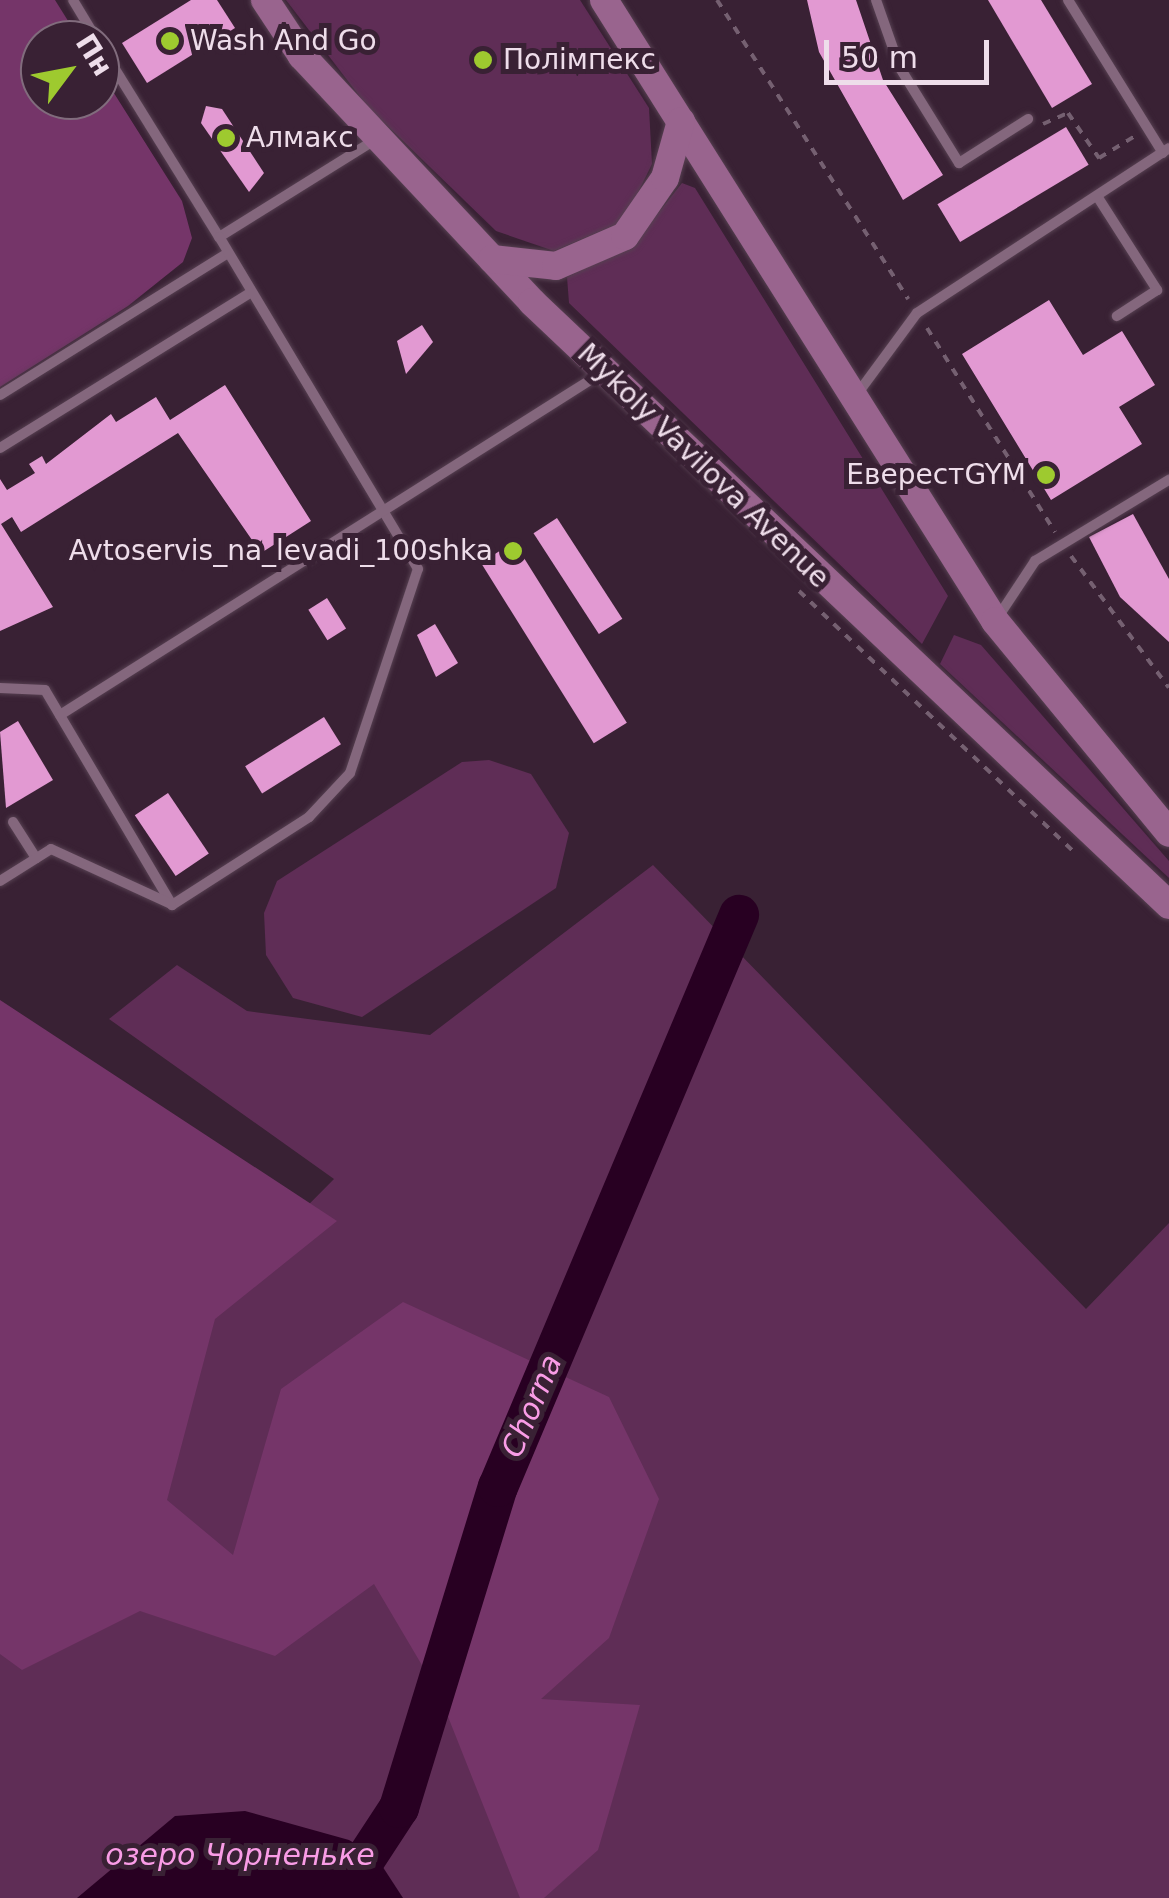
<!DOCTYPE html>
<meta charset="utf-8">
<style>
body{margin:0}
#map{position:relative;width:1169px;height:1898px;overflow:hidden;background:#392134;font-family:"DejaVu Sans",sans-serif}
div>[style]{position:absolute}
.green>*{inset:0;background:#5f2d56}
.forest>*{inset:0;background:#753569}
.water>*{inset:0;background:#280022}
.river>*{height:40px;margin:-20px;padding:0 20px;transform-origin:20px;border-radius:20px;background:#280022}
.building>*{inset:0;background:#e299d2;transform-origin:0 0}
.path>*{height:4px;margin-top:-2px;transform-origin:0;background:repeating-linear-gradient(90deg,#756071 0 8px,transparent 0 16px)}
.roads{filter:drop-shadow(0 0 2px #564051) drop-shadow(0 0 2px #564051)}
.lane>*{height:10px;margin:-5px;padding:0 5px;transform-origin:5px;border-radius:5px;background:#84677d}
.secondary>*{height:28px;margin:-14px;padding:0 14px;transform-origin:14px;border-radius:14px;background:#99648e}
.dots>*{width:28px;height:28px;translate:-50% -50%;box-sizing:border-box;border:5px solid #392134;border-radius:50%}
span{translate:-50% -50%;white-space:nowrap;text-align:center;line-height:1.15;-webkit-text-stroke:10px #392134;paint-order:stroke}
.poi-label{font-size:28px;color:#eeddea}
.left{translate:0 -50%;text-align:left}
.right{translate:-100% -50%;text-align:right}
.street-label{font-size:28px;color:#eeddea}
.water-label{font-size:30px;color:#f99ce6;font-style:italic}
.north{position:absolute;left:20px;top:20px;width:100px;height:100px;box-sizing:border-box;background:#392134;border:2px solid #816c7d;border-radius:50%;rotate:58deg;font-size:28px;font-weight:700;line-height:40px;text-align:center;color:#eeddea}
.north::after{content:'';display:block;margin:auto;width:35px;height:45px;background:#9eca2f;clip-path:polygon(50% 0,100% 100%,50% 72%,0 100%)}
.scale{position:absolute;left:824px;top:40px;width:165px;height:45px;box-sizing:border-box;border:5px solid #eeddea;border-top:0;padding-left:12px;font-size:30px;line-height:35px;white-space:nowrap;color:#eeddea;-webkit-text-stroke:8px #392134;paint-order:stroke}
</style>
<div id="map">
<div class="green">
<div style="clip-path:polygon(286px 0,580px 0,649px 108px,652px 164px,624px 221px,554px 251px,496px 231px,367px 106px)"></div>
<div style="clip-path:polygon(682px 183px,695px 188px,948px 596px,922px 644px,569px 303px,567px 277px,632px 246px)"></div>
<div style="clip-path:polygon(954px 635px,981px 645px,1169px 861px,1169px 878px,940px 664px)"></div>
<div style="clip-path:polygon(489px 760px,531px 774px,569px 833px,556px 888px,362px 1017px,293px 998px,266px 955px,264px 913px,277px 881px,462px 762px)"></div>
<div style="clip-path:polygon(653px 865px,1086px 1309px,1169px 1223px,1169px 1898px,0 1898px,0 1516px,334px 1179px,109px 1019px,177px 965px,247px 1011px,430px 1035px)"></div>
</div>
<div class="forest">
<div style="clip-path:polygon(0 0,55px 0,80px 40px,40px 40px,40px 100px,100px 100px,100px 71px,182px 201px,192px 238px,183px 262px,128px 306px,0 387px)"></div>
<div style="clip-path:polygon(0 1000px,337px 1221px,215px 1319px,167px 1500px,233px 1555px,281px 1389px,403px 1302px,609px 1397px,659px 1499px,609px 1638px,541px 1699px,640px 1705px,598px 1850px,544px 1898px,520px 1898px,439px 1694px,374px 1584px,275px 1656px,140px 1611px,22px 1670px,0 1654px)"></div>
</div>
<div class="water">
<div style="clip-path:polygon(245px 1811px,349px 1840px,375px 1855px,403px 1898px,77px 1898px,175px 1816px)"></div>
</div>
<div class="river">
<div style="left:340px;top:1898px;width:108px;rotate:-56.8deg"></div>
<div style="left:399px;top:1808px;width:336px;rotate:-72.9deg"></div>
<div style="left:498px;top:1487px;width:621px;rotate:-67.15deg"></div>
</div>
<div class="building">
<div style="clip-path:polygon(191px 0,217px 0,235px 28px,147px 83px,122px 43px)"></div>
<div style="clip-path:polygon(807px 0,856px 0,883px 80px,943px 175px,903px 200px,819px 52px)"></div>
<div style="clip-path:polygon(988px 0,1041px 0,1092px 84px,1052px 108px)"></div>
<div style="clip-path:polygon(206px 106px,222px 109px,264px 173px,249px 192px,201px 123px)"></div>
<div style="left:1066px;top:127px;width:44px;height:150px;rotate:59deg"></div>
<div style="clip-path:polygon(1049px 300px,1083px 355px,1122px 331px,1155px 385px,1119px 407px,1142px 444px,1051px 500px,962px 354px)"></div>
<div style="clip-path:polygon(422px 325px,433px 342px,406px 374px,397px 341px)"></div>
<div style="clip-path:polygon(225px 385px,311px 521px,261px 553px,178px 433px,21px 532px,12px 517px,1px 524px,53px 607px,0 631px,0 479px,7px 490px,35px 473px,29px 464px,42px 456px,46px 464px,111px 414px,116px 422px,156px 397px,170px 420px)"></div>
<div style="clip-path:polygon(1133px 514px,1169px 579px,1169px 642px,1120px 597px,1089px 537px)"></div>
<div style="left:557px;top:518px;width:120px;height:28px;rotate:57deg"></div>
<div style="left:514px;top:542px;width:213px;height:39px;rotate:58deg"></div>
<div style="left:327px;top:598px;width:36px;height:22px;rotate:58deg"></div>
<div style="clip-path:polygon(435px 624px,458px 663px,436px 677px,417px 635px)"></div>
<div style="left:324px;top:717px;width:32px;height:93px;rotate:58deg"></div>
<div style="clip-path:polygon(18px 721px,53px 780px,6px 808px,0 732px)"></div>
<div style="left:168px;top:793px;width:73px;height:40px;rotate:56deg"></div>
</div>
<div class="path">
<div style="left:717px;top:0;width:355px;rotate:57.4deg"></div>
<div style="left:1043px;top:124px;width:27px;rotate:-24deg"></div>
<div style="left:1068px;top:113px;width:55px;rotate:55.4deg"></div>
<div style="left:1099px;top:158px;width:42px;rotate:-31.4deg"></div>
<div style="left:927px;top:328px;width:241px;rotate:57.9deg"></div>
<div style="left:1071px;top:556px;width:164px;rotate:53.4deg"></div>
<div style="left:799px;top:591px;width:381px;rotate:43.5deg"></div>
</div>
<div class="roads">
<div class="lane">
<div style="left:73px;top:0;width:47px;rotate:59deg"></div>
<div style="left:876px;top:0;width:72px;rotate:70.6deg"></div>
<div style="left:900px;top:68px;width:112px;rotate:58.2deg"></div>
<div style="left:959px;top:163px;width:82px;rotate:-32.5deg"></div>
<div style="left:1068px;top:0;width:180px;rotate:58.2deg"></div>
<div style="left:100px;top:45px;width:226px;rotate:58.2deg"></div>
<div style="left:219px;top:237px;width:187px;rotate:-31.9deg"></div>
<div style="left:1097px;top:196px;width:112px;rotate:57.4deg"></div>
<div style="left:1157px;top:290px;width:48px;rotate:147deg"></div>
<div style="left:858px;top:393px;width:99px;rotate:-53.6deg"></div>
<div style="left:917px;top:313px;width:301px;rotate:-33.2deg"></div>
<div style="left:0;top:395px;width:269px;rotate:-31.9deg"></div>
<div style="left:0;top:448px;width:296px;rotate:-31.8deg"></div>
<div style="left:996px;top:620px;width:71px;rotate:-56.5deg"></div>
<div style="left:1035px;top:561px;width:157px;rotate:-31.2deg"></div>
<div style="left:0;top:688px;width:45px;rotate:2.5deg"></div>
<div style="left:45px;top:690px;width:250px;rotate:59.4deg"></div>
<div style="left:172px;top:905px;width:163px;rotate:-32.7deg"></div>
<div style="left:309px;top:817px;width:60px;rotate:-47deg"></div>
<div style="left:350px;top:773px;width:215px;rotate:-71.6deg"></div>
<div style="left:418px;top:569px;width:387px;rotate:-120.9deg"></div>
<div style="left:60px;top:715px;width:642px;rotate:-32.28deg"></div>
<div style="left:13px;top:822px;width:43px;rotate:57.4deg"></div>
<div style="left:0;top:881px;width:60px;rotate:-32.1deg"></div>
<div style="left:51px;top:849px;width:132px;rotate:24.6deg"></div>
</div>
<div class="secondary">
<div style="left:265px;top:0;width:67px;rotate:56.5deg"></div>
<div style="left:302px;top:56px;width:337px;rotate:46.9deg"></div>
<div style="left:532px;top:302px;width:877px;rotate:43.43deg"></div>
<div style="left:604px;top:0;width:734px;rotate:57.8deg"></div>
<div style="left:995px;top:621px;width:274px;rotate:50.6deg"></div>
<div style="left:492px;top:259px;width:64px;rotate:6.2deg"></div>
<div style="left:556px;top:266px;width:75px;rotate:-23.5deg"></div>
<div style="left:625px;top:236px;width:70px;rotate:-55.4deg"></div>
<div style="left:665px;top:178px;width:59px;rotate:-74.3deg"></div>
</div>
</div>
<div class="dots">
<div style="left:170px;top:41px;background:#9eca2f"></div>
<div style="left:483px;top:60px;background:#9eca2f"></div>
<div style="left:226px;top:138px;background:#9eca2f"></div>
<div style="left:1046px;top:475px;background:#9eca2f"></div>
<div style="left:513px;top:551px;background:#9eca2f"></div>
</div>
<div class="poi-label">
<span class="left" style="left:190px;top:41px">Wash And Go</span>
<span class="left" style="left:503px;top:60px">Полімпекс</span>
<span class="left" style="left:246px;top:138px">Алмакс</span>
<span class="right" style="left:1026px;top:475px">ЕверестGYM</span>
<span class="right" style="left:493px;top:551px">Avtoservis_na_levadi_100shka</span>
</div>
<div class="street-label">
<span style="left:703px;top:466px;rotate:44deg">Mykoly Vavilova Avenue</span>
</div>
<div class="water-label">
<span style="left:532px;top:1406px;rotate:-67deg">Chorna</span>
<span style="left:240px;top:1855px">озеро Чорненьке</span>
</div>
<div class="north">Пн</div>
<div class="scale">50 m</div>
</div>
